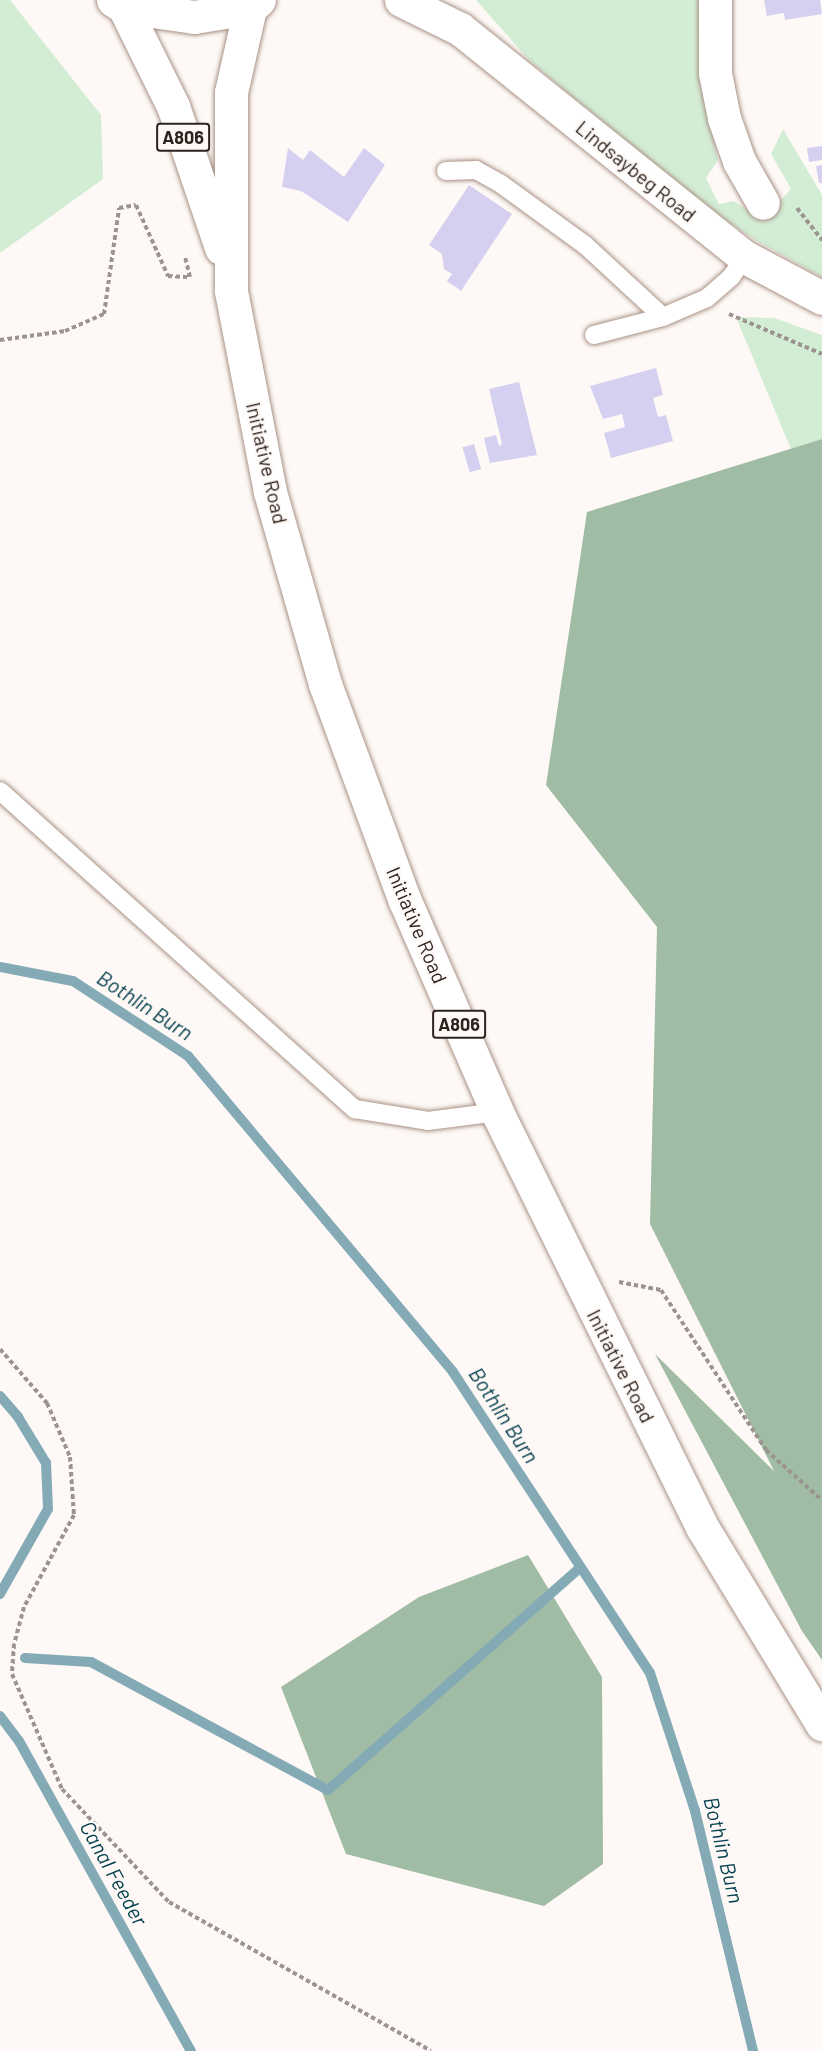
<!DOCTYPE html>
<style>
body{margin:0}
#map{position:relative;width:822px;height:2051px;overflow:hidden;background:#fef9f6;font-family:Barlow,sans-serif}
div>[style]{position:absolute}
.green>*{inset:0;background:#d3edd5}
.forest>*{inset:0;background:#a1bca4}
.stream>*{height:10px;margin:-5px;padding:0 5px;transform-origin:5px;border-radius:5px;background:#84aab6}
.building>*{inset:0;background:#d5cff0;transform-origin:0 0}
.path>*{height:4px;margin-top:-2px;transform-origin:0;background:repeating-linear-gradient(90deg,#9b9490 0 4.5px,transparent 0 7.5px)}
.roads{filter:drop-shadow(0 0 2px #aa9286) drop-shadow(0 0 2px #aa9286)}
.service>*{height:18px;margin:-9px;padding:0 9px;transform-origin:9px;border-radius:9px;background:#fff}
.minor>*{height:33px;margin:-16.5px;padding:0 16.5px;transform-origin:16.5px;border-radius:16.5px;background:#fff}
.secondary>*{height:33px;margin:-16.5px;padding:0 16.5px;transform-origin:16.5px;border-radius:16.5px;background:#fff}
.primary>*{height:33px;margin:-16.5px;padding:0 16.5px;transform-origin:16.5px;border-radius:16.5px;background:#fff}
span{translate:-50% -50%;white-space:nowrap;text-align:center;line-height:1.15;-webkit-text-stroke:4.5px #fef9f6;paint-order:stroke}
.shield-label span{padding:2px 4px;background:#fef9f6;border:2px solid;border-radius:4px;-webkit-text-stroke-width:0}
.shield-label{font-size:18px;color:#2c231e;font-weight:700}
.street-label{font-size:20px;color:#2c231e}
.water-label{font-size:21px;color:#04404e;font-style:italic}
</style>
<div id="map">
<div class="green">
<div style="clip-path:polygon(0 0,10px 0,101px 115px,103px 179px,0 253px)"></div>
<div style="clip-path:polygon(476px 0,698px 0,700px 76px,718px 160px,706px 178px,719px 204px,734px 201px,756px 215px,779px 202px,791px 189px,771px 154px,783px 129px,822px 195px,822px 277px,755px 240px,687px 193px,530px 61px)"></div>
<div style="clip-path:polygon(736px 317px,774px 318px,822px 335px,822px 439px,791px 449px)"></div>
</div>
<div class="forest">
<div style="clip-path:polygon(822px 439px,822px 1660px,802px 1631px,655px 1354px,774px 1471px,650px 1224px,657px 927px,546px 785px,587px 512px)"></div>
<div style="clip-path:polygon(528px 1555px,602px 1677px,603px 1864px,544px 1906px,346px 1854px,281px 1687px,419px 1597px)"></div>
</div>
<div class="stream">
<div style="left:0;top:967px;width:74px;rotate:10.9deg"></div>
<div style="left:73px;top:981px;width:137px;rotate:33.1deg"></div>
<div style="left:188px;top:1056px;width:412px;rotate:50deg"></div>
<div style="left:453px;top:1372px;width:360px;rotate:56.8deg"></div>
<div style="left:650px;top:1673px;width:145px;rotate:71.9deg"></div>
<div style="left:695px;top:1811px;width:247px;rotate:76.4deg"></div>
<div style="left:0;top:1396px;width:28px;rotate:49deg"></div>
<div style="left:18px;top:1417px;width:54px;rotate:58.7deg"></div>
<div style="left:46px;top:1463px;width:46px;rotate:87.5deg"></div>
<div style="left:48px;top:1509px;width:98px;rotate:119.5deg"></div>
<div style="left:25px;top:1658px;width:66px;rotate:3.5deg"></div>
<div style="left:91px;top:1662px;width:269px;rotate:28.4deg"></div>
<div style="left:328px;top:1790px;width:334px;rotate:-41.4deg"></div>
<div style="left:0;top:1716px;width:31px;rotate:53deg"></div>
<div style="left:19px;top:1741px;width:355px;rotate:61deg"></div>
</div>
<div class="building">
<div style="clip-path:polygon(764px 0,820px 0,822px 14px,785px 20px,784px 13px,767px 16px)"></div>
<div style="clip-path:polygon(822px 146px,822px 160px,809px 162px,807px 148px)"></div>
<div style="clip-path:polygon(288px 148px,303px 160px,310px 150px,344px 177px,364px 148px,385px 165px,348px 222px,301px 191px,282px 187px)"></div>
<div style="clip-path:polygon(822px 165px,822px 183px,819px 183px,816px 166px)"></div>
<div style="clip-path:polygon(469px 185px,512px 214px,461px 291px,447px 281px,452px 274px,444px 269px,442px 254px,429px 245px)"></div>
<div style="clip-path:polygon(656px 368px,663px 395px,653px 398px,658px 417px,666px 415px,673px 441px,611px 458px,604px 433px,625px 427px,622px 414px,603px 419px,590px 386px)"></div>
<div style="clip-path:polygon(519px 382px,537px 455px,490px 463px,484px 438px,496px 435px,499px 446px,502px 444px,489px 389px)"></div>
<div style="left:474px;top:444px;width:26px;height:12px;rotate:74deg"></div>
</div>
<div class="path">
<div style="left:797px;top:208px;width:41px;rotate:52deg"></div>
<div style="left:729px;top:314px;width:101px;rotate:23.3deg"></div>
<div style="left:0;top:340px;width:66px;rotate:-7.9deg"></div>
<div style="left:65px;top:331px;width:43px;rotate:-23.6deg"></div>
<div style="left:104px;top:314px;width:107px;rotate:-81.9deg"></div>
<div style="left:119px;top:208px;width:17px;rotate:-10deg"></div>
<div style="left:136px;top:205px;width:78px;rotate:65.7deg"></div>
<div style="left:168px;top:276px;width:22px;rotate:3deg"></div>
<div style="left:190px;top:277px;width:21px;rotate:-104deg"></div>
<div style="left:619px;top:1282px;width:43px;rotate:10.8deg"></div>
<div style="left:661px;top:1290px;width:191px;rotate:56.7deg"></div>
<div style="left:766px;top:1450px;width:75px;rotate:41.8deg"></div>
<div style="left:0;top:1349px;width:72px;rotate:49deg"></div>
<div style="left:47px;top:1403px;width:59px;rotate:66.9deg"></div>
<div style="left:70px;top:1457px;width:58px;rotate:86.1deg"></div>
<div style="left:74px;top:1515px;width:105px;rotate:118.5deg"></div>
<div style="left:24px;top:1607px;width:38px;rotate:105deg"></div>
<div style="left:14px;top:1644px;width:30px;rotate:94deg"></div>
<div style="left:12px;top:1674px;width:125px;rotate:66.5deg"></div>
<div style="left:62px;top:1789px;width:156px;rotate:46.6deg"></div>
<div style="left:169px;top:1902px;width:301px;rotate:29.6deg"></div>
</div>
<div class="roads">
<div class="service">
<div style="left:446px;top:171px;width:30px;rotate:-2deg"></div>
<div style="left:476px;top:170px;width:29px;rotate:29deg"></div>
<div style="left:501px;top:184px;width:104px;rotate:36deg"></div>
<div style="left:585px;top:245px;width:106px;rotate:42.7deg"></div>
<div style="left:594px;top:335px;width:71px;rotate:-14.6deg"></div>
<div style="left:663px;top:317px;width:48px;rotate:-23.4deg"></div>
<div style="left:707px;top:298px;width:32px;rotate:-41deg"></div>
<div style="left:731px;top:277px;width:24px;rotate:-55deg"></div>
<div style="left:0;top:791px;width:477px;rotate:41.9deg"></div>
<div style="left:355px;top:1109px;width:74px;rotate:9.3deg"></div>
<div style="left:428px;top:1121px;width:70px;rotate:-7.4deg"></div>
</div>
<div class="minor">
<div style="left:715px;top:0;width:73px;rotate:90deg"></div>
<div style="left:715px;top:73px;width:46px;rotate:78.7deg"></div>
<div style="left:724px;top:118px;width:46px;rotate:70.8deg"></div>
<div style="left:739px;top:161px;width:48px;rotate:60.3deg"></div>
</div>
<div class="secondary">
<div style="left:401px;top:0;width:66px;rotate:26.2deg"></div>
<div style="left:460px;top:29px;width:365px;rotate:38.7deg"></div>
<div style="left:745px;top:257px;width:87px;rotate:28deg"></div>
</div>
<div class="primary">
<div style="left:113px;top:0;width:13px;rotate:32deg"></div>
<div style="left:124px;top:7px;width:71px;rotate:8.1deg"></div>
<div style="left:194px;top:17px;width:57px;rotate:-9.1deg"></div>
<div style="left:250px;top:8px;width:12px;rotate:-42deg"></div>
<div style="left:124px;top:7px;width:110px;rotate:63.7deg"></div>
<div style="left:173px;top:106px;width:150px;rotate:71.3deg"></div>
<div style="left:250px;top:8px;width:86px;rotate:102.7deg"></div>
<div style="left:231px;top:92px;width:199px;rotate:90deg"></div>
<div style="left:231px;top:291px;width:205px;rotate:79deg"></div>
<div style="left:270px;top:492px;width:200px;rotate:74deg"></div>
<div style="left:325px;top:684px;width:231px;rotate:69.8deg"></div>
<div style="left:405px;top:901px;width:230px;rotate:66.4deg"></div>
<div style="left:497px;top:1112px;width:463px;rotate:63.7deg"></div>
<div style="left:702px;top:1527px;width:231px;rotate:58.7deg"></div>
</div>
</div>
<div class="shield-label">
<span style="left:183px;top:137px">A806</span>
<span style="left:459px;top:1024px">A806</span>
</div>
<div class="street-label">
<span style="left:636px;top:171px;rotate:39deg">Lindsaybeg Road</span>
<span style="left:267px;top:463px;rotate:77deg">Initiative Road</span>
<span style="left:417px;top:925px;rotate:67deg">Initiative Road</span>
<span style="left:621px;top:1366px;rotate:63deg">Initiative Road</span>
</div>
<div class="water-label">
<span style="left:145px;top:1005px;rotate:33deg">Bothlin Burn</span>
<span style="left:504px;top:1415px;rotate:57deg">Bothlin Burn</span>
<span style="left:724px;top:1850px;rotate:76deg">Bothlin Burn</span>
<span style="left:114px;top:1873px;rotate:61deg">Canal Feeder</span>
</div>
</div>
